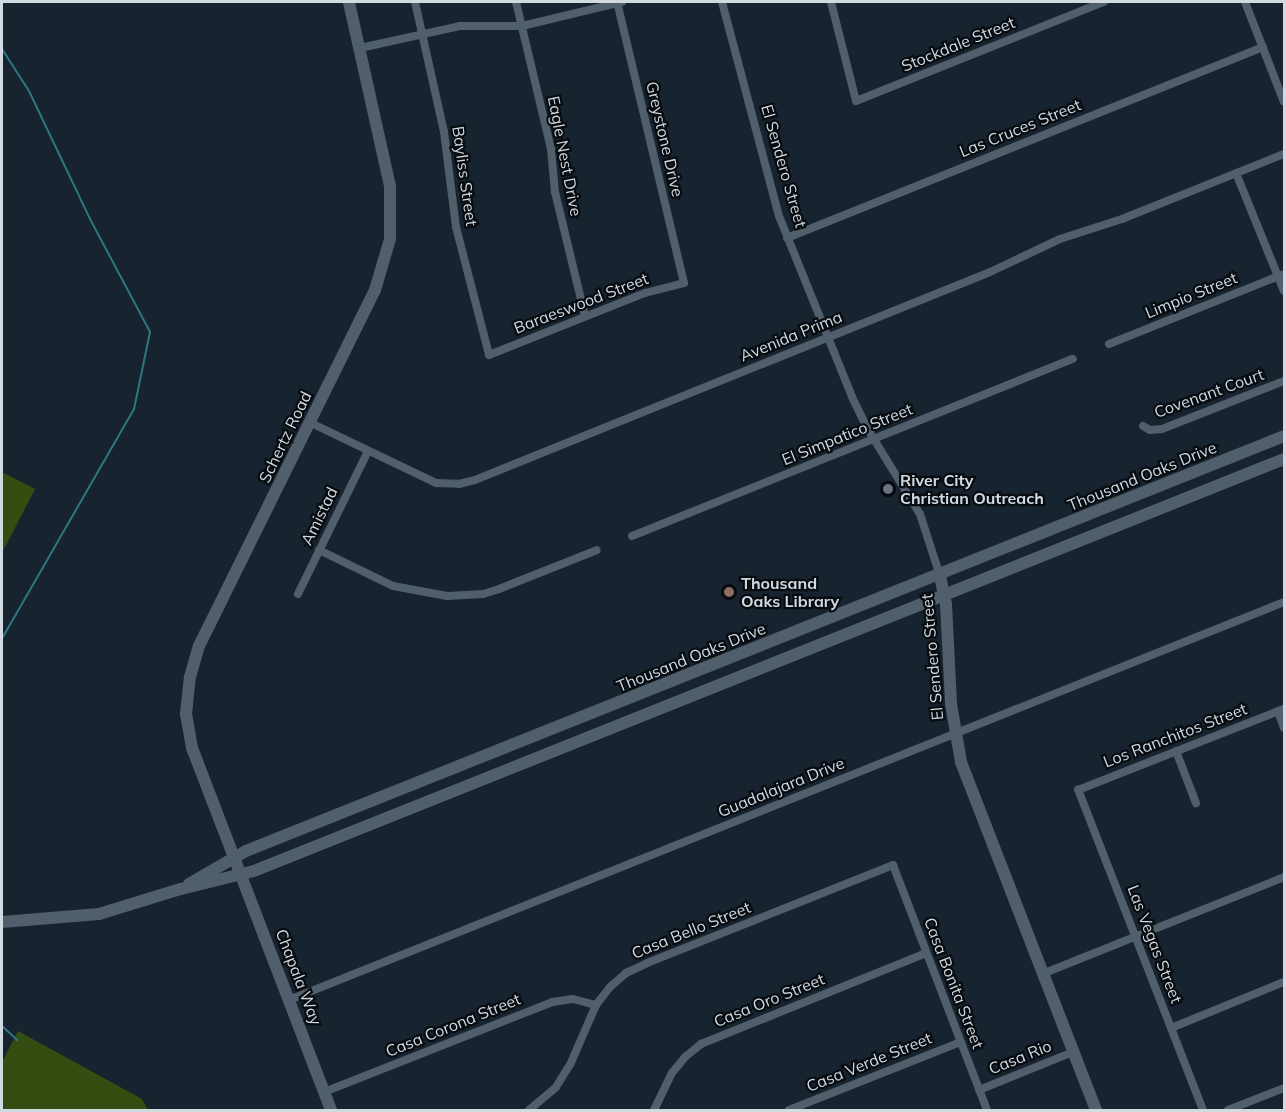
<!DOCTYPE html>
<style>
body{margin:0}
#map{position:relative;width:1286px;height:1112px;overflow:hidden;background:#17232e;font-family:Mulish,sans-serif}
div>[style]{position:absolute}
.green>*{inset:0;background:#364d12}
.stream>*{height:2px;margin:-1px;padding:0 1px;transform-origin:1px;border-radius:1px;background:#2b7880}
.street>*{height:8px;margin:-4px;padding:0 4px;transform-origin:4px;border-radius:4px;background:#515e6b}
.secondary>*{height:12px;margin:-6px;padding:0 6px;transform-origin:6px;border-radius:6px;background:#515e6b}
.dots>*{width:16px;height:16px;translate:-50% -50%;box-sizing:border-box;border:3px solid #070c11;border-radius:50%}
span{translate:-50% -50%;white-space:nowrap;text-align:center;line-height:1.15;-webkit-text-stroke:4.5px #070c11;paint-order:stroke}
.street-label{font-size:16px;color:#d2dae1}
.poi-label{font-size:16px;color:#d2dae1;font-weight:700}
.left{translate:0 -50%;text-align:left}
.frame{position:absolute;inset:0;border:3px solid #d2dae1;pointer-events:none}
</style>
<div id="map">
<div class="green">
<div style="clip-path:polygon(2px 472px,35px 489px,2px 553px)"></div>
<div style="clip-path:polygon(18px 1031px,142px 1099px,148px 1110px,2px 1110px,2px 1062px)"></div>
</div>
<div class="stream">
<div style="left:2px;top:49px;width:50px;rotate:57.3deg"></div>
<div style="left:29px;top:91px;width:142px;rotate:64.5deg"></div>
<div style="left:90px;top:219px;width:128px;rotate:62deg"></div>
<div style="left:150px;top:332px;width:79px;rotate:101.7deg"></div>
<div style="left:134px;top:409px;width:265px;rotate:119.9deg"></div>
<div style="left:2px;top:1026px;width:21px;rotate:43deg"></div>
</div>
<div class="street">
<div style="left:415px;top:2px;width:133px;rotate:77.4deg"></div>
<div style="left:444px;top:132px;width:96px;rotate:82.8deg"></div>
<div style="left:456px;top:227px;width:132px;rotate:75.5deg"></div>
<div style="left:489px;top:355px;width:168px;rotate:-21.7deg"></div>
<div style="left:645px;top:293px;width:40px;rotate:-14.4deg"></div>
<div style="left:684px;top:283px;width:289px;rotate:-103.4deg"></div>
<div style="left:516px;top:2px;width:151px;rotate:76.6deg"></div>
<div style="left:551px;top:149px;width:43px;rotate:84.7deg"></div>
<div style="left:555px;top:192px;width:128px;rotate:76.4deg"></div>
<div style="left:722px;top:2px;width:221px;rotate:75.1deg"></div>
<div style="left:779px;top:216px;width:195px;rotate:68deg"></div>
<div style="left:852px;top:397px;width:34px;rotate:64deg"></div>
<div style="left:867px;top:428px;width:101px;rotate:58.4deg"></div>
<div style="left:920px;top:514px;width:65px;rotate:72.1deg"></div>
<div style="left:831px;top:2px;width:102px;rotate:75.8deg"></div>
<div style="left:856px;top:101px;width:267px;rotate:-21.8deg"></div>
<div style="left:1245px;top:2px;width:107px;rotate:68.7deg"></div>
<div style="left:360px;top:48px;width:102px;rotate:-12.4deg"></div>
<div style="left:460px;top:26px;width:62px"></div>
<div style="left:522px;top:26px;width:103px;rotate:-13.5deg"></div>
<div style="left:1236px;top:173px;width:127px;rotate:67.9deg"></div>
<div style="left:787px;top:238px;width:513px;rotate:-21.86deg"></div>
<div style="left:1109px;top:344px;width:188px;rotate:-21.8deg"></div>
<div style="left:311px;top:423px;width:139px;rotate:25.6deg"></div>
<div style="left:436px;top:483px;width:23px;rotate:2deg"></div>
<div style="left:459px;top:484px;width:16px;rotate:-14deg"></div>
<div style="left:475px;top:480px;width:555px;rotate:-21.99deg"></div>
<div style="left:990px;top:272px;width:77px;rotate:-25.2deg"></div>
<div style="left:1060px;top:239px;width:65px;rotate:-17.9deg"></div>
<div style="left:1122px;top:219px;width:175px;rotate:-21.9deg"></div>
<div style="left:1143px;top:426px;width:8px;rotate:30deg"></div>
<div style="left:1150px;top:430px;width:12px;rotate:-5deg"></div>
<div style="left:1162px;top:429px;width:131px;rotate:-21.5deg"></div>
<div style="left:632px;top:536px;width:475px;rotate:-21.9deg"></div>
<div style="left:319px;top:550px;width:82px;rotate:25.9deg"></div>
<div style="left:393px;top:586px;width:55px;rotate:10.5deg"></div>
<div style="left:447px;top:596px;width:36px;rotate:-3deg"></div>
<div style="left:483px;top:594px;width:17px;rotate:-17deg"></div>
<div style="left:499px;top:589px;width:105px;rotate:-21.7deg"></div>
<div style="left:298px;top:594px;width:159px;rotate:-63.9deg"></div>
<div style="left:1278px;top:711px;width:18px;rotate:71deg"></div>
<div style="left:1176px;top:751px;width:56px;rotate:69deg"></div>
<div style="left:1042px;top:974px;width:261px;rotate:-21.8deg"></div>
<div style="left:289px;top:1000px;width:1072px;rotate:-21.8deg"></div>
<div style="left:1171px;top:1028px;width:122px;rotate:-22.2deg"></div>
<div style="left:979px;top:1090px;width:101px;rotate:-22deg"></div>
<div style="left:324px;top:1092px;width:245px;rotate:-21.5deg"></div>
<div style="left:552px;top:1002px;width:21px;rotate:-8deg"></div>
<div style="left:573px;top:999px;width:24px;rotate:15deg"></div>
<div style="left:529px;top:1110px;width:35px;rotate:-40deg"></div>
<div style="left:556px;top:1087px;width:26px;rotate:-58deg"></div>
<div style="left:570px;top:1065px;width:65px;rotate:-66.6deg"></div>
<div style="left:596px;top:1005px;width:23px;rotate:-52deg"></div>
<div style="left:610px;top:987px;width:21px;rotate:-41deg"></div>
<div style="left:626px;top:973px;width:23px;rotate:-25deg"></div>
<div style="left:647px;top:963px;width:265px;rotate:-21.7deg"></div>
<div style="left:893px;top:865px;width:262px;rotate:69deg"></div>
<div style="left:654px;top:1110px;width:41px;rotate:-64.1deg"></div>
<div style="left:672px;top:1073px;width:21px;rotate:-51deg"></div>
<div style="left:685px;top:1057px;width:21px;rotate:-39deg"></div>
<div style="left:701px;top:1044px;width:243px;rotate:-22deg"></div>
<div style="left:789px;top:1110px;width:185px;rotate:-21.6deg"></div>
<div style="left:1203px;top:1110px;width:344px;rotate:-111.3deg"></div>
<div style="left:1078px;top:790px;width:221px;rotate:-21.5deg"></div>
<div style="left:1228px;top:1110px;width:60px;rotate:-21.4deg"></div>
</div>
<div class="secondary">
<div style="left:940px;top:576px;width:29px;rotate:78deg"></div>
<div style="left:946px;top:604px;width:100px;rotate:87.1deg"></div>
<div style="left:951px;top:704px;width:59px;rotate:80.2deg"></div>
<div style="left:961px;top:762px;width:373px;rotate:68.8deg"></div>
<div style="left:189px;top:884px;width:66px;rotate:-30.1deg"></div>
<div style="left:246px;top:851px;width:1118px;rotate:-21.79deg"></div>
<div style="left:2px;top:922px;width:97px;rotate:-4.7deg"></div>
<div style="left:99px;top:914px;width:86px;rotate:-17deg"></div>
<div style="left:181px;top:889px;width:75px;rotate:-13.9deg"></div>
<div style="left:254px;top:871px;width:1109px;rotate:-21.8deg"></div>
<div style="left:331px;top:1110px;width:388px;rotate:-111deg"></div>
<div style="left:192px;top:748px;width:35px;rotate:-100deg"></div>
<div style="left:186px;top:714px;width:37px;rotate:-84deg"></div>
<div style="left:190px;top:677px;width:32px;rotate:-74deg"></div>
<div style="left:199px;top:646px;width:397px;rotate:-63.7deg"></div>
<div style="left:375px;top:290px;width:53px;rotate:-73.6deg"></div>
<div style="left:390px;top:239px;width:53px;rotate:-90deg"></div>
<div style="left:390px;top:186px;width:189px;rotate:-102.6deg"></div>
</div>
<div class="dots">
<div style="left:888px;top:489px;background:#6b7280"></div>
<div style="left:729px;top:592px;background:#8d6e63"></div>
</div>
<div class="street-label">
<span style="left:958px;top:44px;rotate:-22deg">Stockdale Street</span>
<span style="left:1020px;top:128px;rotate:-22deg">Las Cruces Street</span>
<span style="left:665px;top:139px;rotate:77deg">Greystone Drive</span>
<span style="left:565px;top:156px;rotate:79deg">Eagle Nest Drive</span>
<span style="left:784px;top:166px;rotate:74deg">El Sendero Street</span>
<span style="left:465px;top:176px;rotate:82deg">Bayliss Street</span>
<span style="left:1191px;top:295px;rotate:-22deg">Limpio Street</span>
<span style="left:581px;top:303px;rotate:-21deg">Baraeswood Street</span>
<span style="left:791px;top:336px;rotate:-22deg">Avenida Prima</span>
<span style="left:1209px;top:393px;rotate:-20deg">Covenant Court</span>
<span style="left:847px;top:434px;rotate:-22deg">El Simpatico Street</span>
<span style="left:285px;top:437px;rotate:-64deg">Schertz Road</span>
<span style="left:1142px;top:476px;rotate:-22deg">Thousand Oaks Drive</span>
<span style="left:319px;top:516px;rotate:-64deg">Amistad</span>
<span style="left:691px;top:657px;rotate:-22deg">Thousand Oaks Drive</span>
<span style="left:932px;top:657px;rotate:-95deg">El Sendero Street</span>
<span style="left:1175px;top:735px;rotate:-21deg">Los Ranchitos Street</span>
<span style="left:781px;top:787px;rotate:-22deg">Guadalajara Drive</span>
<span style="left:691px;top:930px;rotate:-22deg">Casa Bello Street</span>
<span style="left:1155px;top:944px;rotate:69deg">Las Vegas Street</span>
<span style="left:299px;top:977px;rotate:69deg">Chapala Way</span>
<span style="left:954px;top:983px;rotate:69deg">Casa Bonita Street</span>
<span style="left:769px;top:1000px;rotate:-22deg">Casa Oro Street</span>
<span style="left:453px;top:1025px;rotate:-22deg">Casa Corona Street</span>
<span style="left:1020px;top:1057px;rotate:-22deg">Casa Rio</span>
<span style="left:869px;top:1062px;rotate:-22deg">Casa Verde Street</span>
</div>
<div class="poi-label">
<span class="left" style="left:900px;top:489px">River City<br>Christian Outreach</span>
<span class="left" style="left:741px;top:592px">Thousand<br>Oaks Library</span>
</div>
<div class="frame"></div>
</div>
